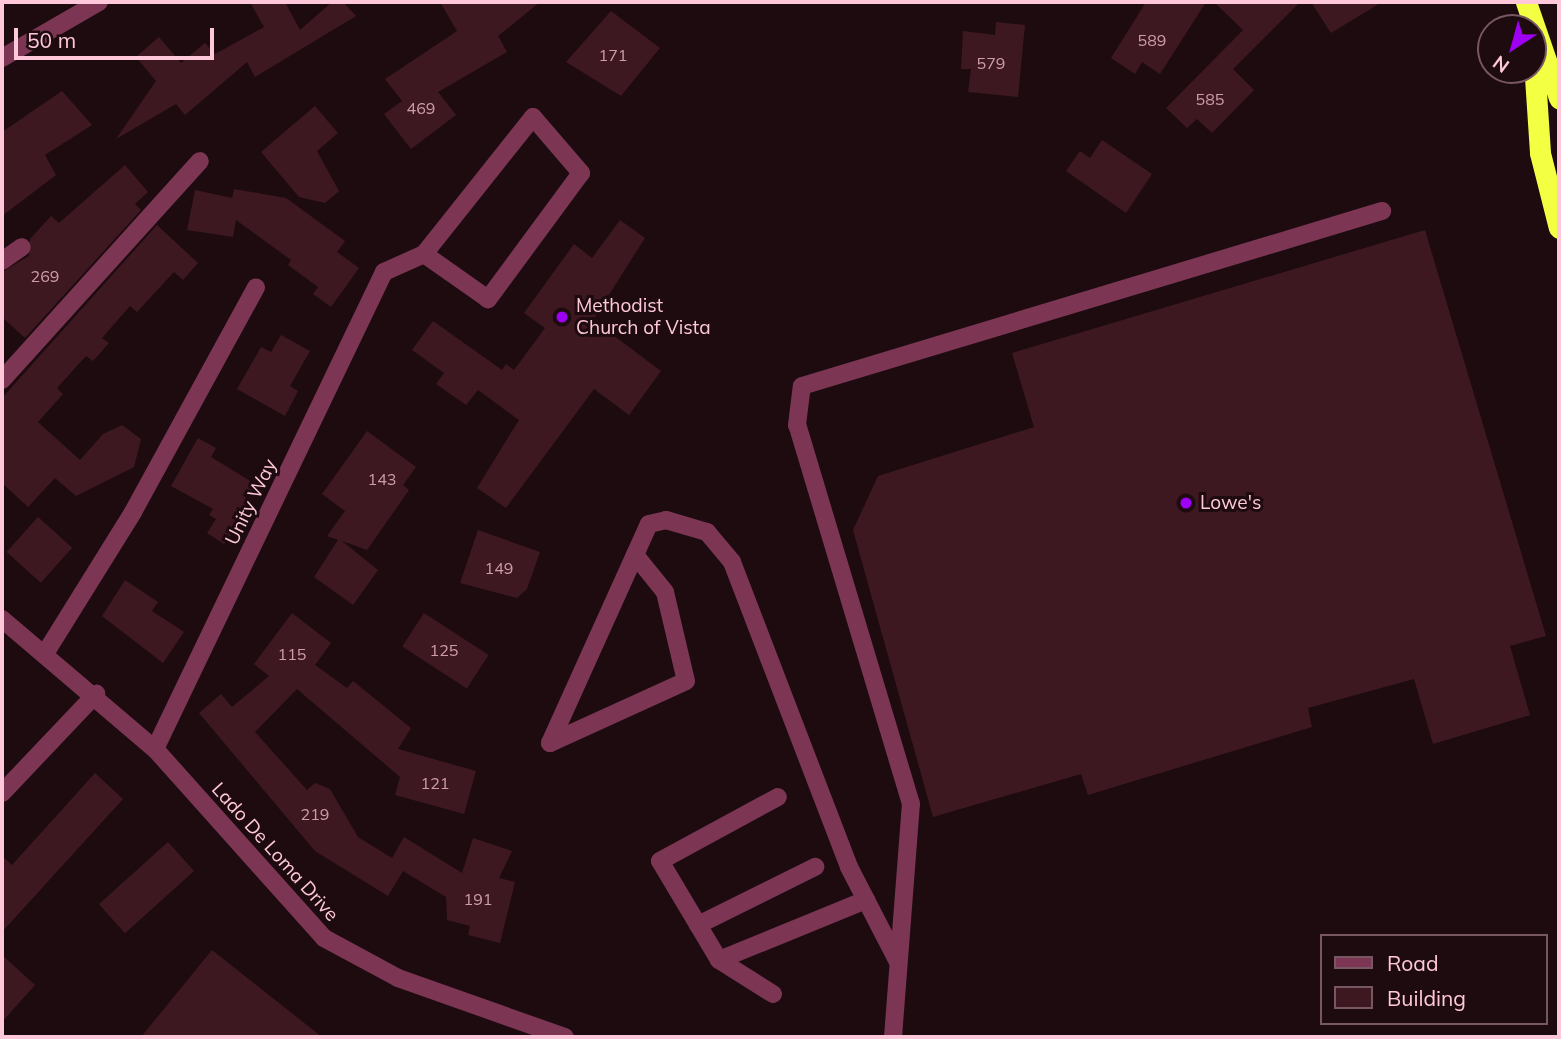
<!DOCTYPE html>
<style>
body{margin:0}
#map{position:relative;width:1561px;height:1039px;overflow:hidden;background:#1d0b10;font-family:Mulish,sans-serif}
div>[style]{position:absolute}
.building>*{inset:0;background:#3e1821;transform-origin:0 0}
.minor>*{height:18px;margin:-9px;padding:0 9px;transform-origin:9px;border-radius:9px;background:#7c3653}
.highway>*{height:21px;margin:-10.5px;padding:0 10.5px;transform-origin:10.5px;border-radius:10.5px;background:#f2ff43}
.dots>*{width:19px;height:19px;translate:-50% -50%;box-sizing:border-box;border:4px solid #1d0b10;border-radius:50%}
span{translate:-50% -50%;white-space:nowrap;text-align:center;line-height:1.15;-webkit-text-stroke:6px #1d0b10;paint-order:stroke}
.number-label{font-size:16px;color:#cf9cac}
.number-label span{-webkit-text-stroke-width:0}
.poi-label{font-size:19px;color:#ffc8da}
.left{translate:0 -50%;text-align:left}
.street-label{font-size:19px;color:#ffc8da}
.frame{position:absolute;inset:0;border:4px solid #ffc8da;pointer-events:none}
.legend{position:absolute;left:1320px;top:934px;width:228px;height:91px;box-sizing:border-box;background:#1d0b10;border:2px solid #775761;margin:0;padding:9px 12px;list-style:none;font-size:21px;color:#ffc8da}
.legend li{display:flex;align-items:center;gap:14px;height:35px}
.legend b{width:35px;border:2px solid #775761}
.north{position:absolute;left:1477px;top:14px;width:70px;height:70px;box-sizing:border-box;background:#1d0b10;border:2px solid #775761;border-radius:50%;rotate:216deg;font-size:19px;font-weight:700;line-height:28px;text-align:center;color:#ffc8da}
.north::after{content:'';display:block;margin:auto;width:24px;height:32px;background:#9d00f3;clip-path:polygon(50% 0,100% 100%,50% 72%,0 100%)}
.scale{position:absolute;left:14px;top:28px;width:200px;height:32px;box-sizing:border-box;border:4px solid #ffc8da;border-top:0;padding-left:9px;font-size:21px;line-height:24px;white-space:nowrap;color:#ffc8da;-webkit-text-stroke:5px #1d0b10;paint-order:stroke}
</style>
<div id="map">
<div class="building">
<div style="clip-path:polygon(250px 2px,285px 2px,300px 30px,332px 2px,343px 2px,356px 16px,255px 77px,247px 62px,185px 115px,176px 104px,116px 139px,156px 81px,136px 57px,159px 37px,181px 63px,205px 43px,215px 54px,264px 27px)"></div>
<div style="clip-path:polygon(440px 2px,540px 2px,498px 36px,507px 52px,438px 92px,456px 115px,411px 149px,384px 114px,402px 101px,385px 79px,457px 31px)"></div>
<div style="clip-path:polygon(1146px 2px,1206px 2px,1160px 74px,1142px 62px,1135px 74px,1111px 58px)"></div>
<div style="clip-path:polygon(1214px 2px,1300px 2px,1233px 69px,1254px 90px,1212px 133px,1197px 119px,1187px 128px,1166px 108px,1243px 30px)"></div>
<div style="clip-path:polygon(1311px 2px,1382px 2px,1331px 33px)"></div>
<div style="clip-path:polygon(611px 11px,660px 48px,621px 96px,566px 62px)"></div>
<div style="clip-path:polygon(996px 22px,1025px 25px,1018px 97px,968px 92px,971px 69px,961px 69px,963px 31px,995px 35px)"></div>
<div style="clip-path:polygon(62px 91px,92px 125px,45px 155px,56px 175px,2px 216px,2px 132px)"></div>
<div style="clip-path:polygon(315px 106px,338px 133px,317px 151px,339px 191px,325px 203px,299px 197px,261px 152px)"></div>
<div style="clip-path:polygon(1102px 140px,1152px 174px,1126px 213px,1066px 171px,1080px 151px,1090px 158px)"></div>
<div style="clip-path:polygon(125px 165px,148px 192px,135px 204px,141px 210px,25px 338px,2px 317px,2px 272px,29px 256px,30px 239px,51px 216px,59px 223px)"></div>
<div style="clip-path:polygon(234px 189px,286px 198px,345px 241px,337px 252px,359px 268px,331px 307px,313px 294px,318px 287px,288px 265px,291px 260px,236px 220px,233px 237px,187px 230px,195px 190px,232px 198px)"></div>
<div style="clip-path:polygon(620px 220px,645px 238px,593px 320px,661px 371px,629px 415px,594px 389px,506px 508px,477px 488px,519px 420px,478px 390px,466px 405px,436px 384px,444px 373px,412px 350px,433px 321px,502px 370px,506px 364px,514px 370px,545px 328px,524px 313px,574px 244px,592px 258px)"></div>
<div style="clip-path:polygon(157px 225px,198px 263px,183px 280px,174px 272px,137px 312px,130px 306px,102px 338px,109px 343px,93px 361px,86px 356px,57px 388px,63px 394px,38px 422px,80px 460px,103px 434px,122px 425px,141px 439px,134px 467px,76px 496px,55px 478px,28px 507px,2px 483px,2px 398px)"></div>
<div style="clip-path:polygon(1425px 230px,1546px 636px,1510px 646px,1530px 715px,1433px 744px,1414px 679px,1308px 708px,1312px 727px,1088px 795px,1081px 774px,933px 817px,853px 530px,878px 476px,1034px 427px,1012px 353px)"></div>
<div style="clip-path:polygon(281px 335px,310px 351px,290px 386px,298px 391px,285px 416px,237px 389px,261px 347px,271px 352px)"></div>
<div style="clip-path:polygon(367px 431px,416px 467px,403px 485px,409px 490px,367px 550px,342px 541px,378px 570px,353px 605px,314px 577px,338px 540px,327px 536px,345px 511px,322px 494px)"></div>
<div style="clip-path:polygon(198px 438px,216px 448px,211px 457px,257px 485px,246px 505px,251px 511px,224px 544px,207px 533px,216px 519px,209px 515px,213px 509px,171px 486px)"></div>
<div style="left:38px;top:517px;width:46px;height:47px;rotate:42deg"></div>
<div style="clip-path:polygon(478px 530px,540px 552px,527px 589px,517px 598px,460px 583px)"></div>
<div style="clip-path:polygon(125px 580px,158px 602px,152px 611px,184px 632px,163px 663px,102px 616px)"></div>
<div style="clip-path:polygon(292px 613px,331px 643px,315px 665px,347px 688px,353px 681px,411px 728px,398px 749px,476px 771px,464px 814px,395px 795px,400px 777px,297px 689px,255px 732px,307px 790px,315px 783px,330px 789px,358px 837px,392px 858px,404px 837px,462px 873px,473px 838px,512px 851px,499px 878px,515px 882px,500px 943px,468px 935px,470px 926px,447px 920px,446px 897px,403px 871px,388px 896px,315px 851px,199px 713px,221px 694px,232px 707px,269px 676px,254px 664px)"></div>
<div style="left:424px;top:613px;width:77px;height:40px;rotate:33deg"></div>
<div style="clip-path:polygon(95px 773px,123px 799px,2px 932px,2px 856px,12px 865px)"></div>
<div style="left:168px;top:842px;width:39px;height:93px;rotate:48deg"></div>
<div style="clip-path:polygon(212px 950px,322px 1037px,141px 1037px)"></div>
<div style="clip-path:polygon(2px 955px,35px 985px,2px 1022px)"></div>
</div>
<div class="minor">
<div style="left:2px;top:58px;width:112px;rotate:-30deg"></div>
<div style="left:2px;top:261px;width:24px;rotate:-35deg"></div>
<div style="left:2px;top:380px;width:295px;rotate:-47.9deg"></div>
<div style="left:2px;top:619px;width:201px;rotate:40.4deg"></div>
<div style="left:155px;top:749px;width:254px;rotate:48.2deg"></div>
<div style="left:324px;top:938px;width:84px;rotate:28.4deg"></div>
<div style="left:398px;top:978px;width:177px;rotate:19.5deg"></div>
<div style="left:46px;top:652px;width:165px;rotate:-58.1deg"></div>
<div style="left:133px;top:512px;width:256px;rotate:-61.3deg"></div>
<div style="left:550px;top:743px;width:240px;rotate:-65.7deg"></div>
<div style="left:649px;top:524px;width:17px;rotate:-13deg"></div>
<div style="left:666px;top:520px;width:43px;rotate:16.3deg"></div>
<div style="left:707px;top:532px;width:39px;rotate:50deg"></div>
<div style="left:732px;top:562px;width:327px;rotate:69deg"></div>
<div style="left:849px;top:867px;width:107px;rotate:62.7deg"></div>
<div style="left:550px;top:743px;width:149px;rotate:-24.5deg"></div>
<div style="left:686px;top:681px;width:91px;rotate:-103.3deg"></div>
<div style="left:665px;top:592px;width:48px;rotate:-129deg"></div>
<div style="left:155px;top:749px;width:529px;rotate:-64.36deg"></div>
<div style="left:384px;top:272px;width:44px;rotate:-24.2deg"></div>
<div style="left:424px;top:254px;width:175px;rotate:-51.5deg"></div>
<div style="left:533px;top:117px;width:74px;rotate:49.4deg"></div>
<div style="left:581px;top:173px;width:157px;rotate:126.4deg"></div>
<div style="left:488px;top:299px;width:78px;rotate:-144.9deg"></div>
<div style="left:2px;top:793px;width:137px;rotate:-46.5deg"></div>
<div style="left:698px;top:925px;width:131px;rotate:-26.4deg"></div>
<div style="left:719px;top:960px;width:159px;rotate:-22.2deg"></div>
<div style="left:773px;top:994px;width:64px;rotate:-147.8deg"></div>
<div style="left:719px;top:960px;width:115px;rotate:-120.8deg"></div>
<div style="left:660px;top:861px;width:134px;rotate:-28.5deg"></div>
<div style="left:893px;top:1037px;width:234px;rotate:-85.6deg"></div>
<div style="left:911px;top:804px;width:396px;rotate:-106.7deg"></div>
<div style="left:797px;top:425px;width:39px;rotate:-83deg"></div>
<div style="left:802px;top:386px;width:606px;rotate:-16.79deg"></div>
</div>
<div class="highway">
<div style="left:1526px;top:2px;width:102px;rotate:71deg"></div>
<div style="left:1533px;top:47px;width:106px;rotate:86.2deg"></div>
<div style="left:1540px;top:153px;width:77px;rotate:75.8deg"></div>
</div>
<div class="dots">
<div style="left:562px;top:317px;background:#9d00f3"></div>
<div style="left:1186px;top:503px;background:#9d00f3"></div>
</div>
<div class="number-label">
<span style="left:1152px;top:40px">589</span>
<span style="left:613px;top:55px">171</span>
<span style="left:991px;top:63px">579</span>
<span style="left:1210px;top:99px">585</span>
<span style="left:421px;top:108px">469</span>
<span style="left:45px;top:276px">269</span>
<span style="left:382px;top:479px">143</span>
<span style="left:499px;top:568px">149</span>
<span style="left:444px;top:650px">125</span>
<span style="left:292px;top:654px">115</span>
<span style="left:435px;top:783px">121</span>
<span style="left:315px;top:814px">219</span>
<span style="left:478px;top:899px">191</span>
</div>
<div class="poi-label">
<span class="left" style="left:576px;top:317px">Methodist<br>Church of Vista</span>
<span class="left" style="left:1200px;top:503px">Lowe's</span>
</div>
<div class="street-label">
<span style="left:251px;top:502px;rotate:-64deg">Unity Way</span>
<span style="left:275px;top:852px;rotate:48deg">Lado De Loma Drive</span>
</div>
<div class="frame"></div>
<ul class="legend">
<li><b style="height:9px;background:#7c3653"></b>Road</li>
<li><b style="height:19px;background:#3e1821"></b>Building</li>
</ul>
<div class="north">N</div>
<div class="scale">50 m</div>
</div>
